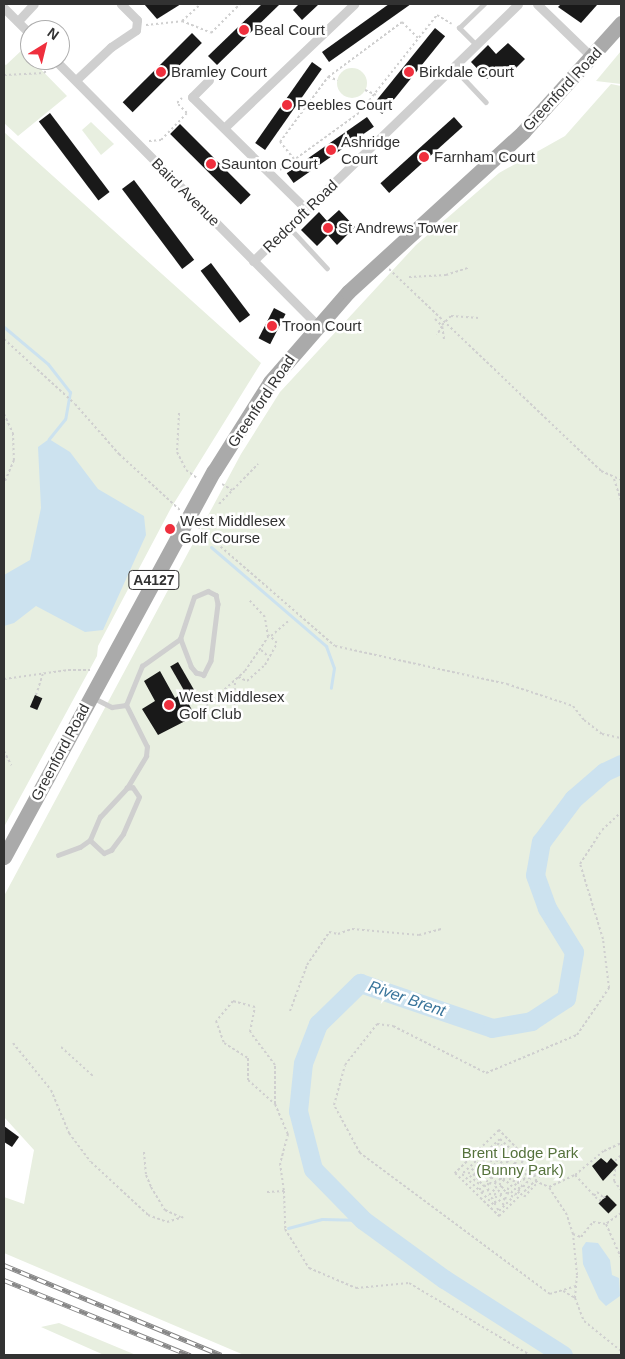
<!DOCTYPE html>
<style>
body{margin:0}
#map{position:relative;width:625px;height:1359px;overflow:hidden;background:#fff;font-family:Helvetica,sans-serif}
div>[style]{position:absolute}
.green>*{inset:0;background:#e8efe0}
.round{border-radius:50%}
.water>*{inset:0;background:#cce2ef}
.stream>*{height:3px;margin:-1.5px;padding:0 1.5px;transform-origin:1.5px;border-radius:1.5px;background:#cce2ef}
.river>*{height:19px;margin:-9.5px;padding:0 9.5px;transform-origin:9.5px;border-radius:9.5px;background:#cce2ef}
.building>*{inset:0;background:#191919;transform-origin:0 0}
.path>*{height:2px;margin-top:-1px;transform-origin:0;background:repeating-linear-gradient(90deg,#cfcfcf 0 2.5px,transparent 0 5px)}
.service>*{height:4.5px;margin:-2.25px;padding:0 2.25px;transform-origin:2.25px;border-radius:2.25px;background:#cfcfcf}
.minor>*{height:9px;margin:-4.5px;padding:0 4.5px;transform-origin:4.5px;border-radius:4.5px;background:#cfcfcf}
.primary>*{height:15px;margin:-7.5px;padding:0 7.5px;transform-origin:7.5px;border-radius:7.5px;background:#aaa}
.rail>*{height:5px;margin-top:-2.5px;transform-origin:0;background:repeating-linear-gradient(90deg,#fff 0 9px,#878787 0 18px);box-sizing:border-box;border-block:1px solid #878787}
.dots>*{width:14px;height:14px;translate:-50% -50%;box-sizing:border-box;border:2px solid #fff;border-radius:50%}
span{translate:-50% -50%;white-space:nowrap;text-align:center;line-height:1.15;-webkit-text-stroke:5px #fff;paint-order:stroke}
.shield-label span{padding:1px 4px;background:#fff;border:1px solid;border-radius:4px;-webkit-text-stroke-width:0}
.shield-label{font-size:14px;color:#323232;font-weight:700}
.poi-label{font-size:15px;color:#323232}
.left{translate:0 -50%;text-align:left}
.street-label{font-size:15px;color:#323232}
.park-label{font-size:15px;color:#55723c}
.water-label{font-size:16px;color:#3a759b;font-style:italic}
.frame{position:absolute;inset:0;border:5px solid #323232;pointer-events:none}
.north{position:absolute;left:20px;top:20px;width:50px;height:50px;box-sizing:border-box;background:#fff;border:1px solid #adadad;border-radius:50%;rotate:36deg;font-size:14px;font-weight:700;line-height:20px;text-align:center;color:#323232}
.north::after{content:'';display:block;margin:auto;width:18px;height:22px;background:#ef2f3d;clip-path:polygon(50% 0,100% 100%,50% 72%,0 100%)}
</style>
<div id="map">
<div class="green">
<div style="clip-path:polygon(22px 50px,67px 96px,18px 136px,4px 123px,4px 64px,6px 65px)"></div>
<div style="clip-path:polygon(621px 51px,621px 84px,596px 81px)"></div>
<div class="round" style="left:337px;top:68px;width:30px;height:30px"></div>
<div style="clip-path:polygon(611px 84px,621px 86px,621px 1355px,244px 1355px,4px 1253px,4px 1197px,24px 1204px,34px 1150px,4px 1117px,4px 896px,241px 454px,280px 392px,416px 245px,499px 173px,565px 136px)"></div>
<div style="clip-path:polygon(91px 122px,114px 144px,101px 155px,82px 130px)"></div>
<div style="clip-path:polygon(4px 132px,261px 363px,171px 508px,98px 646px,97px 656px,4px 827px)"></div>
<div style="clip-path:polygon(59px 1323px,136px 1355px,104px 1355px,41px 1327px)"></div>
</div>
<div class="water">
<div style="clip-path:polygon(49px 439px,70px 452px,98px 489px,144px 516px,146px 535px,103px 630px,85px 632px,36px 606px,14px 623px,4px 626px,4px 575px,30px 560px,41px 508px,38px 447px)"></div>
<div style="clip-path:polygon(586px 1242px,598px 1243px,610px 1260px,612px 1275px,619px 1278px,620px 1296px,606px 1306px,599px 1299px,583px 1264px,582px 1248px)"></div>
</div>
<div class="stream">
<div style="left:4px;top:327px;width:57px;rotate:40.1deg"></div>
<div style="left:48px;top:364px;width:36px;rotate:52deg"></div>
<div style="left:70px;top:392px;width:27px;rotate:100deg"></div>
<div style="left:65px;top:419px;width:26px;rotate:129deg"></div>
<div style="left:211px;top:547px;width:152px;rotate:40.7deg"></div>
<div style="left:326px;top:646px;width:23px;rotate:70deg"></div>
<div style="left:334px;top:668px;width:20px;rotate:99deg"></div>
<div style="left:288px;top:1228px;width:35px;rotate:-15deg"></div>
<div style="left:322px;top:1219px;width:41px;rotate:1.4deg"></div>
</div>
<div class="river">
<div style="left:563px;top:1355px;width:141px;rotate:-147.4deg"></div>
<div style="left:444px;top:1279px;width:100px;rotate:-143.9deg"></div>
<div style="left:363px;top:1220px;width:71px;rotate:-134.4deg"></div>
<div style="left:313px;top:1169px;width:60px;rotate:-104.5deg"></div>
<div style="left:298px;top:1111px;width:48px;rotate:-84.1deg"></div>
<div style="left:303px;top:1063px;width:42px;rotate:-69deg"></div>
<div style="left:318px;top:1024px;width:59px;rotate:-44.3deg"></div>
<div style="left:360px;top:983px;width:139px;rotate:18.8deg"></div>
<div style="left:492px;top:1028px;width:40px;rotate:-10deg"></div>
<div style="left:531px;top:1021px;width:42px;rotate:-33.3deg"></div>
<div style="left:566px;top:998px;width:47px;rotate:-80.1deg"></div>
<div style="left:574px;top:952px;width:52px;rotate:-121.5deg"></div>
<div style="left:547px;top:908px;width:35px;rotate:-110deg"></div>
<div style="left:535px;top:875px;width:34px;rotate:-80deg"></div>
<div style="left:541px;top:842px;width:54px;rotate:-53.3deg"></div>
<div style="left:573px;top:799px;width:41px;rotate:-41.1deg"></div>
<div style="left:604px;top:772px;width:19px;rotate:-25deg"></div>
</div>
<div class="building">
<div style="clip-path:polygon(144px 4px,181px 4px,157px 19px)"></div>
<div style="clip-path:polygon(262px 4px,280px 4px,217px 65px,208px 56px)"></div>
<div style="clip-path:polygon(299px 4px,319px 4px,302px 20px,293px 10px)"></div>
<div style="clip-path:polygon(389px 4px,411px 4px,329px 62px,322px 52px)"></div>
<div style="clip-path:polygon(561px 4px,596px 4px,597px 5px,581px 23px,558px 7px)"></div>
<div style="left:435px;top:28px;width:13px;height:100px;rotate:39deg"></div>
<div style="left:192px;top:33px;width:14px;height:98px;rotate:45deg"></div>
<div style="clip-path:polygon(508px 43px,525px 59px,507px 77px,498px 68px,487px 79px,471px 62px,488px 45px,496px 54px)"></div>
<div style="left:312px;top:62px;width:12px;height:99px;rotate:35deg"></div>
<div style="left:50px;top:113px;width:99px;height:14px;rotate:53deg"></div>
<div style="left:367px;top:117px;width:12px;height:98px;rotate:55deg"></div>
<div style="left:454px;top:117px;width:13px;height:99px;rotate:48deg"></div>
<div style="left:180px;top:124px;width:100px;height:14px;rotate:45deg"></div>
<div style="left:134px;top:180px;width:100px;height:15px;rotate:53deg"></div>
<div style="clip-path:polygon(339px 210px,355px 227px,337px 245px,328px 235px,317px 246px,301px 230px,319px 212px,327px 221px)"></div>
<div style="left:211px;top:263px;width:65px;height:13px;rotate:53deg"></div>
<div style="left:274px;top:308px;width:13px;height:34px;rotate:27deg"></div>
<div style="left:178px;top:662px;width:36px;height:9px;rotate:60deg"></div>
<div style="clip-path:polygon(160px 671px,175px 698px,183px 693px,195px 716px,158px 735px,142px 709px,155px 701px,144px 681px)"></div>
<div style="left:35px;top:695px;width:8px;height:13px;rotate:23deg"></div>
<div style="clip-path:polygon(4px 1126px,19px 1137px,12px 1147px,4px 1142px)"></div>
<div style="clip-path:polygon(601px 1158px,607px 1163px,611px 1158px,618px 1165px,603px 1181px,592px 1166px)"></div>
<div style="left:607px;top:1195px;width:14px;height:12px;rotate:45deg"></div>
</div>
<div class="path">
<div style="left:182px;top:21px;width:31px;rotate:22deg"></div>
<div style="left:211px;top:33px;width:41px;rotate:-45deg"></div>
<div style="left:146px;top:25px;width:36px;rotate:-6deg"></div>
<div style="left:182px;top:21px;width:25px;rotate:-42deg"></div>
<div style="left:4px;top:75px;width:40px;rotate:-2.9deg"></div>
<div style="left:44px;top:73px;width:7px;rotate:-45deg"></div>
<div style="left:328px;top:77px;width:10px;rotate:17deg"></div>
<div style="left:365px;top:90px;width:12px;rotate:24deg"></div>
<div style="left:149px;top:141px;width:12px;rotate:-5deg"></div>
<div style="left:161px;top:140px;width:37px;rotate:-46deg"></div>
<div style="left:187px;top:113px;width:14px;rotate:-135deg"></div>
<div style="left:177px;top:103px;width:7px;rotate:-45deg"></div>
<div style="left:294px;top:159px;width:22px;rotate:-129deg"></div>
<div style="left:280px;top:142px;width:81px;rotate:-53.6deg"></div>
<div style="left:328px;top:77px;width:92px;rotate:-36.6deg"></div>
<div style="left:402px;top:22px;width:23px;rotate:45deg"></div>
<div style="left:280px;top:170px;width:99px;rotate:-35.9deg"></div>
<div style="left:360px;top:112px;width:124px;rotate:-51.6deg"></div>
<div style="left:437px;top:15px;width:17px;rotate:31deg"></div>
<div style="left:389px;top:269px;width:293px;rotate:43.6deg"></div>
<div style="left:601px;top:471px;width:22px;rotate:24deg"></div>
<div style="left:409px;top:277px;width:37px;rotate:-3deg"></div>
<div style="left:446px;top:275px;width:23px;rotate:-18deg"></div>
<div style="left:435px;top:319px;width:10px;rotate:45deg"></div>
<div style="left:442px;top:326px;width:10px;rotate:119deg"></div>
<div style="left:4px;top:339px;width:96px;rotate:42.5deg"></div>
<div style="left:75px;top:404px;width:67px;rotate:48.7deg"></div>
<div style="left:119px;top:454px;width:83px;rotate:42.6deg"></div>
<div style="left:444px;top:339px;width:14px;rotate:-98deg"></div>
<div style="left:442px;top:325px;width:13px;rotate:-45deg"></div>
<div style="left:451px;top:316px;width:28px;rotate:4deg"></div>
<div style="left:179px;top:413px;width:39px;rotate:93deg"></div>
<div style="left:177px;top:452px;width:20px;rotate:63deg"></div>
<div style="left:186px;top:470px;width:14px;rotate:36deg"></div>
<div style="left:4px;top:414px;width:21px;rotate:65deg"></div>
<div style="left:13px;top:433px;width:27px;rotate:88deg"></div>
<div style="left:14px;top:460px;width:26px;rotate:113deg"></div>
<div style="left:614px;top:479px;width:23px;rotate:72deg"></div>
<div style="left:222px;top:484px;width:12px;rotate:31deg"></div>
<div style="left:219px;top:504px;width:56px;rotate:-45.7deg"></div>
<div style="left:198px;top:527px;width:181px;rotate:41deg"></div>
<div style="left:335px;top:646px;width:176px;rotate:12.5deg"></div>
<div style="left:507px;top:684px;width:70px;rotate:18.4deg"></div>
<div style="left:573px;top:706px;width:18px;rotate:52deg"></div>
<div style="left:584px;top:720px;width:23px;rotate:38deg"></div>
<div style="left:602px;top:734px;width:19px;rotate:12deg"></div>
<div style="left:271px;top:636px;width:23px;rotate:-41deg"></div>
<div style="left:261px;top:650px;width:9px;rotate:41deg"></div>
<div style="left:238px;top:677px;width:10px;rotate:24deg"></div>
<div style="left:247px;top:681px;width:24px;rotate:-42deg"></div>
<div style="left:265px;top:665px;width:25px;rotate:-61deg"></div>
<div style="left:277px;top:643px;width:11px;rotate:-135deg"></div>
<div style="left:4px;top:679px;width:65px;rotate:-8deg"></div>
<div style="left:68px;top:670px;width:24px"></div>
<div style="left:36px;top:695px;width:22px;rotate:-72deg"></div>
<div style="left:206px;top:706px;width:52px;rotate:-41.9deg"></div>
<div style="left:245px;top:671px;width:41px;rotate:-55.9deg"></div>
<div style="left:268px;top:637px;width:20px;rotate:-99deg"></div>
<div style="left:265px;top:617px;width:23px;rotate:-133deg"></div>
<div style="left:234px;top:710px;width:28px;rotate:-88deg"></div>
<div style="left:4px;top:751px;width:16px;rotate:63deg"></div>
<div style="left:290px;top:1011px;width:49px;rotate:-69.7deg"></div>
<div style="left:307px;top:965px;width:40px;rotate:-56deg"></div>
<div style="left:329px;top:932px;width:9px;rotate:13deg"></div>
<div style="left:338px;top:934px;width:15px;rotate:-20deg"></div>
<div style="left:352px;top:929px;width:67px;rotate:5.1deg"></div>
<div style="left:419px;top:935px;width:23px;rotate:-15deg"></div>
<div style="left:13px;top:1043px;width:60px;rotate:51deg"></div>
<div style="left:51px;top:1090px;width:47px;rotate:67.3deg"></div>
<div style="left:69px;top:1133px;width:36px;rotate:53deg"></div>
<div style="left:91px;top:1162px;width:78px;rotate:42.9deg"></div>
<div style="left:148px;top:1215px;width:20px;rotate:20deg"></div>
<div style="left:167px;top:1222px;width:17px;rotate:-17deg"></div>
<div style="left:61px;top:1047px;width:43px;rotate:42.2deg"></div>
<div style="left:275px;top:1104px;width:39px;rotate:-90deg"></div>
<div style="left:275px;top:1065px;width:41px;rotate:-127.1deg"></div>
<div style="left:250px;top:1032px;width:25px;rotate:-79deg"></div>
<div style="left:255px;top:1007px;width:23px;rotate:-165deg"></div>
<div style="left:233px;top:1001px;width:26px;rotate:130deg"></div>
<div style="left:216px;top:1021px;width:23px;rotate:70deg"></div>
<div style="left:224px;top:1043px;width:28px;rotate:32deg"></div>
<div style="left:248px;top:1058px;width:22px;rotate:90deg"></div>
<div style="left:248px;top:1080px;width:36px;rotate:42deg"></div>
<div style="left:275px;top:1104px;width:33px;rotate:67deg"></div>
<div style="left:288px;top:1134px;width:30px;rotate:105deg"></div>
<div style="left:280px;top:1163px;width:28px;rotate:82deg"></div>
<div style="left:284px;top:1191px;width:38px;rotate:88deg"></div>
<div style="left:285px;top:1229px;width:46px;rotate:58.4deg"></div>
<div style="left:309px;top:1268px;width:51px;rotate:23.1deg"></div>
<div style="left:356px;top:1288px;width:53px;rotate:-5.4deg"></div>
<div style="left:409px;top:1283px;width:141px;rotate:30.8deg"></div>
<div style="left:144px;top:1152px;width:23px;rotate:85deg"></div>
<div style="left:146px;top:1175px;width:13px;rotate:67deg"></div>
<div style="left:151px;top:1187px;width:27px;rotate:59deg"></div>
<div style="left:165px;top:1210px;width:17px;rotate:25deg"></div>
<div style="left:615px;top:1161px;width:8px;rotate:-45deg"></div>
<div style="left:489px;top:1164px;width:4px;rotate:124deg"></div>
<div style="left:487px;top:1167px;width:6px;rotate:-135deg"></div>
<div style="left:483px;top:1163px;width:4px;rotate:-56deg"></div>
<div style="left:485px;top:1160px;width:6px;rotate:-162deg"></div>
<div style="left:479px;top:1158px;width:6px;rotate:-51deg"></div>
<div style="left:483px;top:1153px;width:20px;rotate:45deg"></div>
<div style="left:497px;top:1167px;width:19px;rotate:-47deg"></div>
<div style="left:510px;top:1153px;width:15px;rotate:-138deg"></div>
<div style="left:499px;top:1143px;width:11px;rotate:131deg"></div>
<div style="left:492px;top:1151px;width:7px;rotate:45deg"></div>
<div style="left:497px;top:1156px;width:9px;rotate:-69deg"></div>
<div style="left:500px;top:1148px;width:8px;rotate:50deg"></div>
<div style="left:505px;top:1154px;width:11px;rotate:139deg"></div>
<div style="left:497px;top:1161px;width:14px;rotate:-135deg"></div>
<div style="left:487px;top:1151px;width:18px;rotate:-43deg"></div>
<div style="left:500px;top:1139px;width:21px;rotate:43deg"></div>
<div style="left:515px;top:1153px;width:8px;rotate:130deg"></div>
<div style="left:510px;top:1159px;width:7px;rotate:45deg"></div>
<div style="left:515px;top:1164px;width:9px;rotate:-69deg"></div>
<div style="left:518px;top:1156px;width:7px;rotate:45deg"></div>
<div style="left:523px;top:1161px;width:15px;rotate:132deg"></div>
<div style="left:513px;top:1172px;width:4px;rotate:-135deg"></div>
<div style="left:620px;top:1166px;width:1px;rotate:-45deg"></div>
<div style="left:487px;top:1167px;width:6px;rotate:39deg"></div>
<div style="left:492px;top:1171px;width:18px;rotate:135deg"></div>
<div style="left:479px;top:1184px;width:15px;rotate:-138deg"></div>
<div style="left:468px;top:1174px;width:11px;rotate:-45deg"></div>
<div style="left:476px;top:1166px;width:7px;rotate:45deg"></div>
<div style="left:481px;top:1171px;width:9px;rotate:159deg"></div>
<div style="left:473px;top:1174px;width:8px;rotate:45deg"></div>
<div style="left:479px;top:1180px;width:11px;rotate:-52deg"></div>
<div style="left:486px;top:1171px;width:14px;rotate:-135deg"></div>
<div style="left:476px;top:1161px;width:19px;rotate:137deg"></div>
<div style="left:462px;top:1174px;width:23px;rotate:43deg"></div>
<div style="left:479px;top:1190px;width:7px;rotate:-45deg"></div>
<div style="left:484px;top:1185px;width:7px;rotate:45deg"></div>
<div style="left:489px;top:1190px;width:8px;rotate:166deg"></div>
<div style="left:481px;top:1192px;width:18px;rotate:45deg"></div>
<div style="left:494px;top:1205px;width:3px;rotate:-45deg"></div>
<div style="left:496px;top:1203px;width:11px;rotate:-131deg"></div>
<div style="left:489px;top:1195px;width:11px;rotate:-45deg"></div>
<div style="left:497px;top:1187px;width:5px;rotate:169deg"></div>
<div style="left:507px;top:1167px;width:6px;rotate:-81deg"></div>
<div style="left:508px;top:1161px;width:8px;rotate:135deg"></div>
<div style="left:502px;top:1167px;width:13px;rotate:42deg"></div>
<div style="left:489px;top:1169px;width:4px;rotate:-56deg"></div>
<div style="left:491px;top:1166px;width:17px;rotate:57deg"></div>
<div style="left:500px;top:1180px;width:7px;rotate:-56deg"></div>
<div style="left:504px;top:1174px;width:6px;rotate:-141deg"></div>
<div style="left:499px;top:1170px;width:3px;rotate:135deg"></div>
<div style="left:615px;top:1169px;width:12px;rotate:95deg"></div>
<div style="left:614px;top:1181px;width:11px;rotate:52deg"></div>
<div style="left:575px;top:1175px;width:35px;rotate:47deg"></div>
<div style="left:599px;top:1201px;width:9px;rotate:-36deg"></div>
<div style="left:503px;top:1178px;width:25px;rotate:43deg"></div>
<div style="left:535px;top:1181px;width:10px;rotate:-45deg"></div>
<div style="left:542px;top:1174px;width:62px;rotate:-134.3deg"></div>
<div style="left:499px;top:1130px;width:62px;rotate:135.7deg"></div>
<div style="left:455px;top:1173px;width:62px;rotate:44.3deg"></div>
<div style="left:499px;top:1216px;width:50px;rotate:-44.2deg"></div>
<div style="left:535px;top:1181px;width:15px;rotate:23deg"></div>
<div style="left:491px;top:1182px;width:4px;rotate:124deg"></div>
<div style="left:489px;top:1185px;width:4px;rotate:-135deg"></div>
<div style="left:486px;top:1182px;width:7px;rotate:-45deg"></div>
<div style="left:491px;top:1177px;width:7px;rotate:45deg"></div>
<div style="left:496px;top:1182px;width:4px;rotate:124deg"></div>
<div style="left:502px;top:1187px;width:4px;rotate:-146deg"></div>
<div style="left:499px;top:1185px;width:11px;rotate:-45deg"></div>
<div style="left:267px;top:1192px;width:17px;rotate:-3deg"></div>
<div style="left:594px;top:1196px;width:5px;rotate:-53deg"></div>
<div style="left:597px;top:1192px;width:8px;rotate:40deg"></div>
<div style="left:524px;top:1197px;width:19px;rotate:-47deg"></div>
<div style="left:504px;top:1205px;width:14px;rotate:-135deg"></div>
<div style="left:494px;top:1195px;width:15px;rotate:-42deg"></div>
<div style="left:497px;top:1208px;width:4px;rotate:56deg"></div>
<div style="left:499px;top:1211px;width:20px;rotate:-45deg"></div>
<div style="left:513px;top:1197px;width:8px;rotate:-140deg"></div>
<div style="left:507px;top:1192px;width:8px;rotate:104deg"></div>
<div style="left:505px;top:1200px;width:7px;rotate:-135deg"></div>
<div style="left:500px;top:1195px;width:10px;rotate:-45deg"></div>
<div style="left:507px;top:1188px;width:11px;rotate:41deg"></div>
<div style="left:515px;top:1195px;width:8px;rotate:-50deg"></div>
<div style="left:520px;top:1189px;width:10px;rotate:-135deg"></div>
<div style="left:513px;top:1182px;width:11px;rotate:-49deg"></div>
<div style="left:520px;top:1174px;width:7px;rotate:45deg"></div>
<div style="left:525px;top:1179px;width:9px;rotate:159deg"></div>
<div style="left:517px;top:1182px;width:8px;rotate:40deg"></div>
<div style="left:523px;top:1187px;width:11px;rotate:-49deg"></div>
<div style="left:530px;top:1179px;width:11px;rotate:-131deg"></div>
<div style="left:523px;top:1171px;width:4px;rotate:-34deg"></div>
<div style="left:526px;top:1169px;width:11px;rotate:45deg"></div>
<div style="left:534px;top:1177px;width:4px;rotate:-56deg"></div>
<div style="left:536px;top:1174px;width:15px;rotate:-138deg"></div>
<div style="left:525px;top:1164px;width:23px;rotate:135deg"></div>
<div style="left:621px;top:1213px;width:19px;rotate:144deg"></div>
<div style="left:606px;top:1224px;width:36px;rotate:66deg"></div>
<div style="left:573px;top:1234px;width:9px;rotate:21deg"></div>
<div style="left:581px;top:1237px;width:19px;rotate:-51deg"></div>
<div style="left:593px;top:1222px;width:13px;rotate:9deg"></div>
<div style="left:576px;top:1286px;width:27px;rotate:163deg"></div>
<div style="left:550px;top:1294px;width:237px;rotate:-143.4deg"></div>
<div style="left:360px;top:1153px;width:55px;rotate:-118.4deg"></div>
<div style="left:334px;top:1105px;width:41px;rotate:-74.6deg"></div>
<div style="left:345px;top:1065px;width:52px;rotate:-52deg"></div>
<div style="left:377px;top:1024px;width:16px;rotate:7deg"></div>
<div style="left:393px;top:1026px;width:104px;rotate:26.8deg"></div>
<div style="left:486px;top:1073px;width:99px;rotate:-22.7deg"></div>
<div style="left:577px;top:1035px;width:57px;rotate:-55.8deg"></div>
<div style="left:609px;top:988px;width:49px;rotate:-97deg"></div>
<div style="left:603px;top:939px;width:78px;rotate:-107deg"></div>
<div style="left:580px;top:864px;width:40px;rotate:-57.1deg"></div>
<div style="left:602px;top:830px;width:26px;rotate:-43deg"></div>
<div style="left:563px;top:1291px;width:14px;rotate:30deg"></div>
<div style="left:575px;top:1298px;width:25px;rotate:69deg"></div>
<div style="left:584px;top:1321px;width:48px;rotate:39deg"></div>
<div style="left:575px;top:1298px;width:23px;rotate:-85deg"></div>
<div style="left:577px;top:1275px;width:41px;rotate:-95.6deg"></div>
<div style="left:573px;top:1234px;width:20px;rotate:-108deg"></div>
<div style="left:567px;top:1215px;width:33px;rotate:-123deg"></div>
<div style="left:549px;top:1187px;width:29px;rotate:-25deg"></div>
<div style="left:575px;top:1175px;width:38px;rotate:-40deg"></div>
<div style="left:604px;top:1151px;width:19px;rotate:-25deg"></div>
</div>
<div class="service">
<div style="left:476px;top:45px;width:24px;rotate:-135deg"></div>
<div style="left:459px;top:28px;width:35px;rotate:-44deg"></div>
<div style="left:453px;top:67px;width:48px;rotate:46.7deg"></div>
<div style="left:289px;top:227px;width:56px;rotate:47.2deg"></div>
<div style="left:94px;top:698px;width:20px;rotate:27deg"></div>
<div style="left:112px;top:707px;width:14px;rotate:-8deg"></div>
<div style="left:126px;top:705px;width:42px;rotate:-67.7deg"></div>
<div style="left:142px;top:666px;width:47px;rotate:-35.4deg"></div>
<div style="left:180px;top:639px;width:44px;rotate:-71.6deg"></div>
<div style="left:194px;top:597px;width:15px;rotate:-23deg"></div>
<div style="left:208px;top:591px;width:9px;rotate:27deg"></div>
<div style="left:216px;top:595px;width:9px;rotate:77deg"></div>
<div style="left:218px;top:604px;width:57px;rotate:97deg"></div>
<div style="left:211px;top:661px;width:16px;rotate:117deg"></div>
<div style="left:204px;top:675px;width:8px;rotate:-166deg"></div>
<div style="left:196px;top:673px;width:8px;rotate:-130deg"></div>
<div style="left:191px;top:667px;width:30px;rotate:-111deg"></div>
<div style="left:90px;top:840px;width:19px;rotate:43deg"></div>
<div style="left:104px;top:853px;width:8px;rotate:-23deg"></div>
<div style="left:111px;top:850px;width:20px;rotate:-53deg"></div>
<div style="left:123px;top:834px;width:40px;rotate:-66.6deg"></div>
<div style="left:139px;top:797px;width:11px;rotate:-124deg"></div>
<div style="left:133px;top:788px;width:6px;rotate:180deg"></div>
<div style="left:58px;top:855px;width:23px;rotate:-20deg"></div>
<div style="left:80px;top:847px;width:12px;rotate:-35deg"></div>
<div style="left:90px;top:840px;width:25px;rotate:-67deg"></div>
<div style="left:100px;top:817px;width:40px;rotate:-47deg"></div>
<div style="left:127px;top:788px;width:37px;rotate:-59deg"></div>
<div style="left:146px;top:756px;width:9px;rotate:-84deg"></div>
<div style="left:147px;top:747px;width:47px;rotate:-116.6deg"></div>
</div>
<div class="minor">
<div style="left:537px;top:4px;width:78px;rotate:44deg"></div>
<div style="left:4px;top:8px;width:37px;rotate:45deg"></div>
<div style="left:18px;top:21px;width:23px;rotate:-47deg"></div>
<div style="left:55px;top:60px;width:373px;rotate:45.3deg"></div>
<div style="left:76px;top:80px;width:48px;rotate:-43.3deg"></div>
<div style="left:111px;top:47px;width:30px;rotate:-34deg"></div>
<div style="left:136px;top:30px;width:10px;rotate:-84deg"></div>
<div style="left:137px;top:20px;width:23px;rotate:-135deg"></div>
<div style="left:209px;top:80px;width:24px;rotate:135deg"></div>
<div style="left:192px;top:97px;width:161px;rotate:44.5deg"></div>
<div style="left:224px;top:128px;width:180px;rotate:-43.6deg"></div>
<div style="left:253px;top:261px;width:369px;rotate:-44.1deg"></div>
</div>
<div class="primary">
<div style="left:4px;top:857px;width:439px;rotate:-61.5deg"></div>
<div style="left:214px;top:471px;width:105px;rotate:-57.8deg"></div>
<div style="left:270px;top:382px;width:119px;rotate:-49.1deg"></div>
<div style="left:348px;top:292px;width:237px;rotate:-42.4deg"></div>
<div style="left:523px;top:132px;width:147px;rotate:-48deg"></div>
</div>
<div class="rail">
<div style="left:4px;top:1265px;width:235px;rotate:22.5deg"></div>
<div style="left:4px;top:1280px;width:201px;rotate:22deg"></div>
</div>
<div class="dots">
<div style="left:244px;top:30px;background:#ef2f3d"></div>
<div style="left:161px;top:72px;background:#ef2f3d"></div>
<div style="left:409px;top:72px;background:#ef2f3d"></div>
<div style="left:287px;top:105px;background:#ef2f3d"></div>
<div style="left:331px;top:150px;background:#ef2f3d"></div>
<div style="left:424px;top:157px;background:#ef2f3d"></div>
<div style="left:211px;top:164px;background:#ef2f3d"></div>
<div style="left:328px;top:228px;background:#ef2f3d"></div>
<div style="left:272px;top:326px;background:#ef2f3d"></div>
<div style="left:170px;top:529px;background:#ef2f3d"></div>
<div style="left:169px;top:705px;background:#ef2f3d"></div>
</div>
<div class="shield-label">
<span style="left:154px;top:580px">A4127</span>
</div>
<div class="poi-label">
<span class="left" style="left:254px;top:30px">Beal Court</span>
<span class="left" style="left:171px;top:72px">Bramley Court</span>
<span class="left" style="left:419px;top:72px">Birkdale Court</span>
<span class="left" style="left:297px;top:105px">Peebles Court</span>
<span class="left" style="left:341px;top:150px">Ashridge<br>Court</span>
<span class="left" style="left:434px;top:157px">Farnham Court</span>
<span class="left" style="left:221px;top:164px">Saunton Court</span>
<span class="left" style="left:338px;top:228px">St Andrews Tower</span>
<span class="left" style="left:282px;top:326px">Troon Court</span>
<span class="left" style="left:180px;top:529px">West Middlesex<br>Golf Course</span>
<span class="left" style="left:179px;top:705px">West Middlesex<br>Golf Club</span>
</div>
<div class="street-label">
<span style="left:562px;top:89px;rotate:-47deg">Greenford Road</span>
<span style="left:186px;top:192px;rotate:45deg">Baird Avenue</span>
<span style="left:300px;top:216px;rotate:-44deg">Redcroft Road</span>
<span style="left:261px;top:401px;rotate:-56deg">Greenford Road</span>
<span style="left:60px;top:752px;rotate:-62deg">Greenford Road</span>
</div>
<div class="park-label">
<span style="left:520px;top:1161px">Brent Lodge Park<br>(Bunny Park)</span>
</div>
<div class="water-label">
<span style="left:407px;top:999px;rotate:19deg">River Brent</span>
</div>
<div class="frame"></div>
<div class="north">N</div>
</div>
